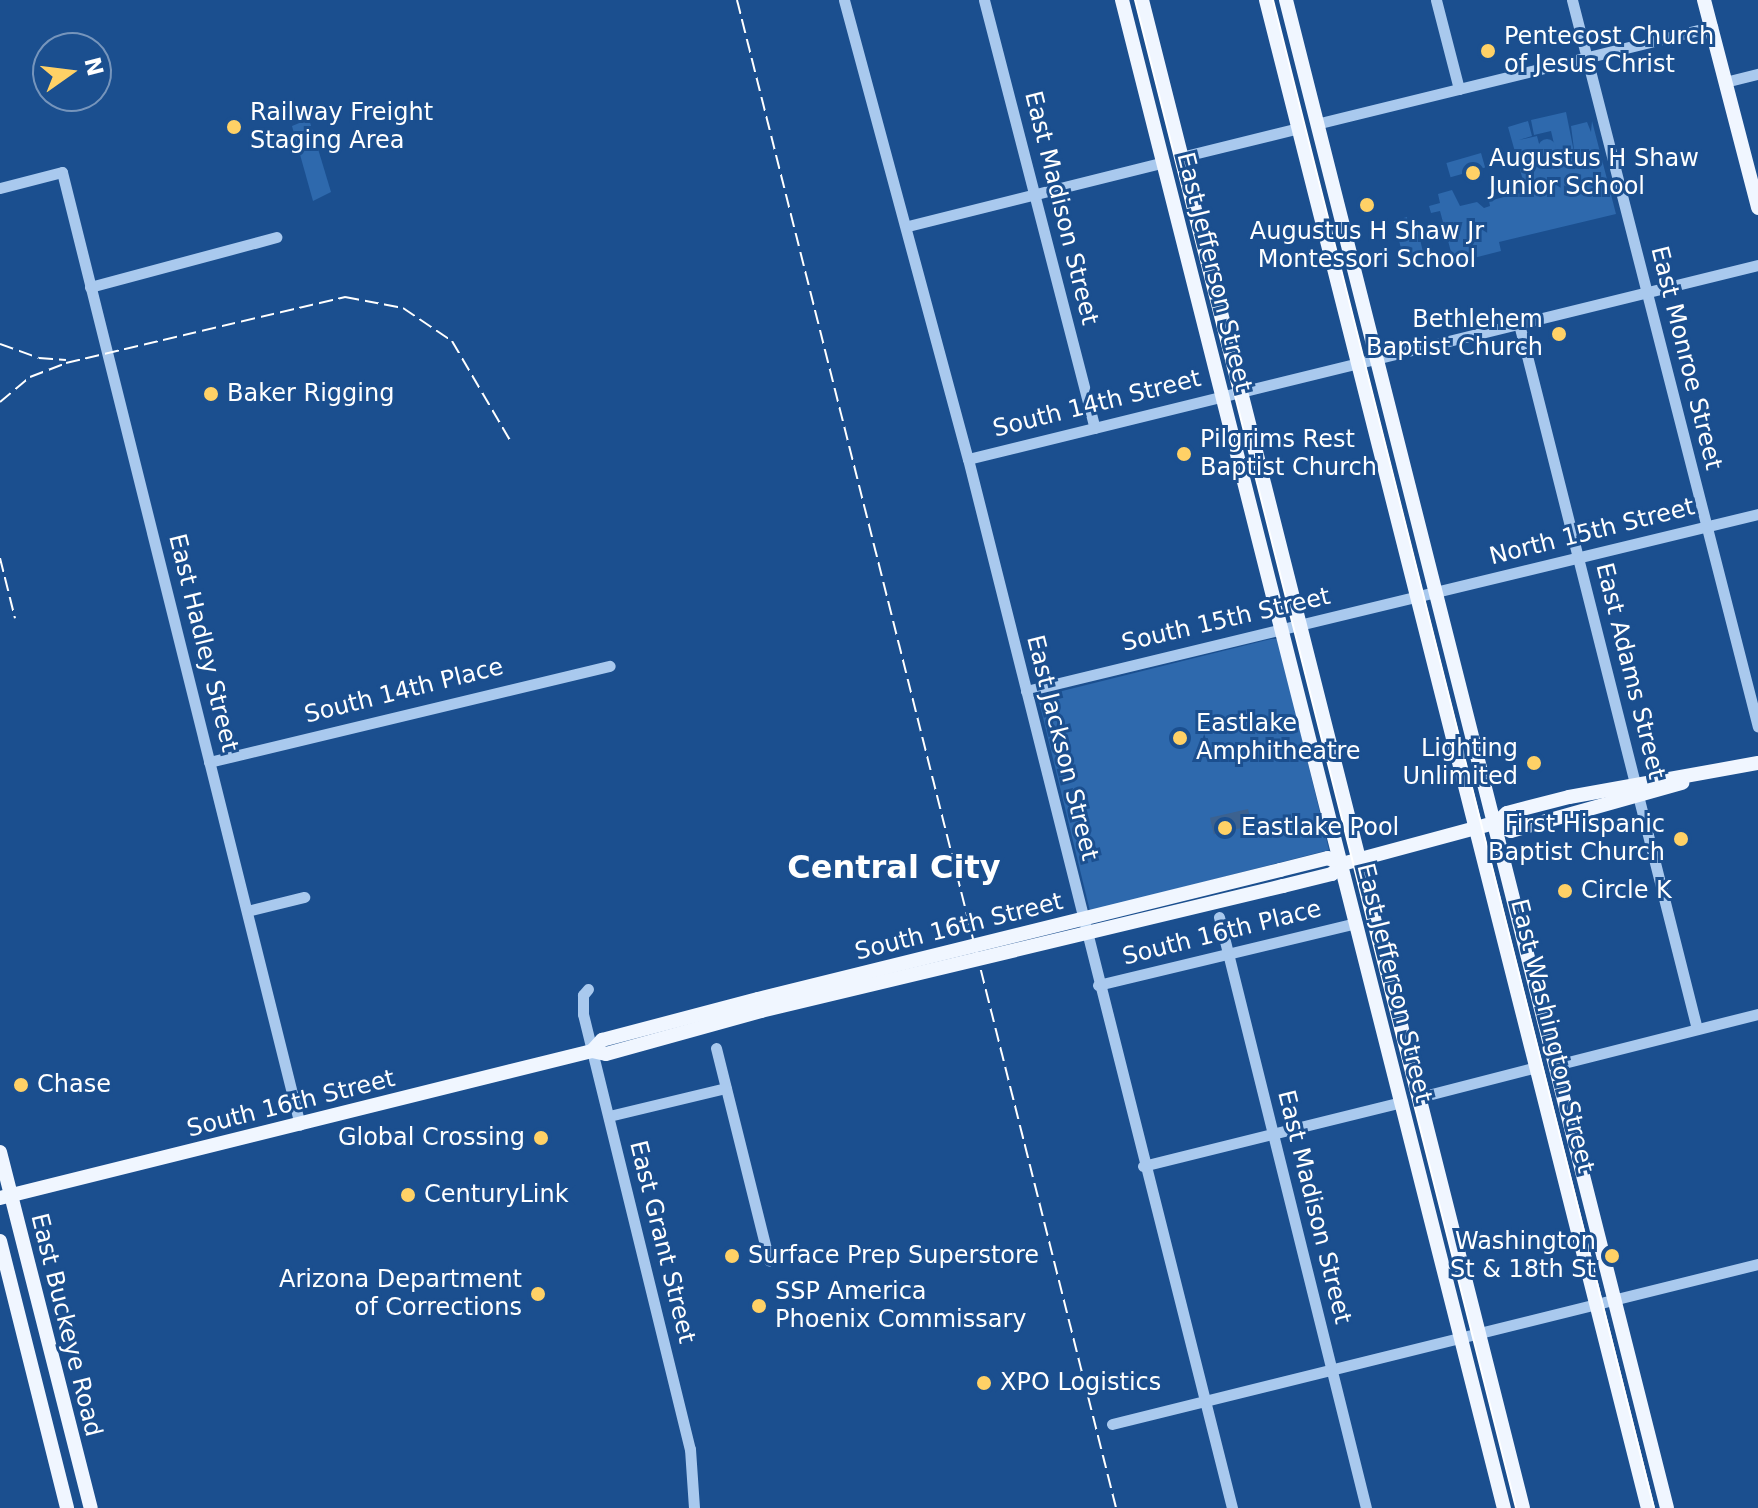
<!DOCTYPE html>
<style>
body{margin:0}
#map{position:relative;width:1758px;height:1508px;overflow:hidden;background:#1b4f8f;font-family:"DejaVu Sans",sans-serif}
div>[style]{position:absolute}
.green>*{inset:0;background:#2e69ad;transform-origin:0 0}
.round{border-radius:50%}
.water>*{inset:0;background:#3c6290;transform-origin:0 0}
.minor>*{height:11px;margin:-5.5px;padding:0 5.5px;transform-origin:5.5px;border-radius:5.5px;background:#a9c9ee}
.major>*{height:14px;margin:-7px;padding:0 7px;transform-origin:7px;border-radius:7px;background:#f0f6ff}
.tram>*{height:2px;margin:-1px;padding:0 1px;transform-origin:1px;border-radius:1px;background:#fff}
.rail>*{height:2px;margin-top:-1px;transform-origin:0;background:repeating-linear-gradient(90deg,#fff 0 14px,transparent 0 20px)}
.major-bridge>*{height:14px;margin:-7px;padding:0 7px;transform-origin:7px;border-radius:7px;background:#f0f6ff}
.dots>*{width:22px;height:22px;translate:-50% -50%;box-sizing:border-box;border:4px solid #1b4f8f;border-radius:50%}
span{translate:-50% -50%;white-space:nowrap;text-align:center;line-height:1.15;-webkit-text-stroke:6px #1b4f8f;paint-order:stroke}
.poi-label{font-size:24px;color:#fff}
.left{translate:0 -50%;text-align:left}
.right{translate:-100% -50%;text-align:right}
.street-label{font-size:24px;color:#fff}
.district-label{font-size:32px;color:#fff;font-weight:700}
.north{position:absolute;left:32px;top:32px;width:80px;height:80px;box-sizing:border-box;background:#1b4f8f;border:2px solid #7695bc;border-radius:50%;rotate:76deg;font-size:22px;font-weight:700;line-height:32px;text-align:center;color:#fff}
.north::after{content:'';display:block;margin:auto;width:28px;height:36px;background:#ffd166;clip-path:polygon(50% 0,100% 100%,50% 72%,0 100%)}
</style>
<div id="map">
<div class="green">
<div style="clip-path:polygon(1566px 112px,1575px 157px,1571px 126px,1587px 122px,1591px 132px,1592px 121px,1616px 214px,1499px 242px,1501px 251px,1454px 263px,1440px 211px,1431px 213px,1429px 206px,1440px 203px,1438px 194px,1452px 190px,1460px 206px,1477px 202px,1484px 208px,1490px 206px,1489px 201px,1526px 191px,1508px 127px,1528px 121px,1532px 136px,1519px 140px,1537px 136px,1544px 163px,1527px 169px,1558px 161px,1551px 131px,1534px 135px,1531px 120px)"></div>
<div style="clip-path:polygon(309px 119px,331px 192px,313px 201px,292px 126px)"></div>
<div class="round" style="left:1538px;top:139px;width:18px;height:18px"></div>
<div style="left:1481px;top:153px;width:15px;height:36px;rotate:74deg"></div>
<div style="clip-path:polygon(1407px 217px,1408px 230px,1418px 231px,1423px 252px,1404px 260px,1394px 221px)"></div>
<div style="clip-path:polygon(1271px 639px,1278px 639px,1329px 850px,1090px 911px,1038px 697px)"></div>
</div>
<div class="water">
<div style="left:1248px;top:809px;width:17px;height:39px;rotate:77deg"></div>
</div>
<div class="minor">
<div style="left:844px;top:0;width:475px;rotate:74.9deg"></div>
<div style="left:968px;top:459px;width:1082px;rotate:75.87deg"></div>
<div style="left:984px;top:0;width:442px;rotate:75.5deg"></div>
<div style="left:1436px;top:0;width:92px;rotate:75.5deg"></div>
<div style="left:1572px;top:0;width:750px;rotate:75.65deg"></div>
<div style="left:1725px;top:82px;width:34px;rotate:-14deg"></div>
<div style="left:1316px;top:124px;width:408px;rotate:-13.8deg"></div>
<div style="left:1181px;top:157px;width:122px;rotate:-13.8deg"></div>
<div style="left:0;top:188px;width:64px;rotate:-14.5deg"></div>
<div style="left:62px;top:172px;width:982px;rotate:75.98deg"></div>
<div style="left:908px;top:226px;width:264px;rotate:-14deg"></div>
<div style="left:90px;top:287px;width:193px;rotate:-15deg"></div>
<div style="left:1519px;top:324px;width:727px;rotate:75.83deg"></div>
<div style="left:968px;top:459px;width:813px;rotate:-13.8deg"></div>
<div style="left:1026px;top:691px;width:753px;rotate:-13.59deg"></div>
<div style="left:209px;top:762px;width:412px;rotate:-13.5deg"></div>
<div style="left:247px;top:911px;width:59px;rotate:-13.8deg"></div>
<div style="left:1219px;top:917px;width:609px;rotate:76.03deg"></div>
<div style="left:1098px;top:985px;width:266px;rotate:-13.5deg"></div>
<div style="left:588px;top:989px;width:8px;rotate:130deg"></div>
<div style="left:583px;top:995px;width:19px;rotate:90deg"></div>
<div style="left:583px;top:1014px;width:448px;rotate:76.2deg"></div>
<div style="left:690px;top:1449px;width:59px;rotate:86.1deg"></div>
<div style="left:716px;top:1048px;width:219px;rotate:76deg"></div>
<div style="left:1556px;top:1065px;width:208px;rotate:-14.2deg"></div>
<div style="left:1420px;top:1097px;width:121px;rotate:-14.4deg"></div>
<div style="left:609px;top:1116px;width:120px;rotate:-13.5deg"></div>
<div style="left:1143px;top:1166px;width:267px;rotate:-13.9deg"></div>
<div style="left:1112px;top:1424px;width:666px;rotate:-13.91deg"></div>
</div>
<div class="major">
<div style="left:1122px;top:0;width:1556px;rotate:75.79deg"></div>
<div style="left:1142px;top:0;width:1555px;rotate:75.82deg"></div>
<div style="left:1266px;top:0;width:1556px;rotate:75.79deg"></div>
<div style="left:1286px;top:0;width:1555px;rotate:75.82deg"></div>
<div style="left:1704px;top:0;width:215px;rotate:75.4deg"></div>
<div style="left:1495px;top:824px;width:16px;rotate:-43deg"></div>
<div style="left:1507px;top:813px;width:64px;rotate:-14.5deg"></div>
<div style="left:1569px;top:797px;width:192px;rotate:-10.2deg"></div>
<div style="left:1495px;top:824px;width:17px;rotate:24deg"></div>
<div style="left:1511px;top:831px;width:178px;rotate:-15.7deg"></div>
<div style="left:1280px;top:870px;width:49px;rotate:-14deg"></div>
<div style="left:1328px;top:858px;width:15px;rotate:23deg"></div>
<div style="left:1283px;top:886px;width:50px;rotate:-13.8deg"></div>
<div style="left:1332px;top:874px;width:14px;rotate:-45deg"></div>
<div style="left:1342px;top:864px;width:150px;rotate:-15.1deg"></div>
<div style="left:592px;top:1051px;width:15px;rotate:-48deg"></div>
<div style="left:602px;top:1040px;width:161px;rotate:-14.7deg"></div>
<div style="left:0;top:1152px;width:367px;rotate:75.7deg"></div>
<div style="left:0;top:1198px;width:610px;rotate:-13.95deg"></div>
<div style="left:592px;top:1051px;width:14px;rotate:12deg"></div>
<div style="left:606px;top:1054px;width:161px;rotate:-15.5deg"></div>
<div style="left:0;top:1241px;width:275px;rotate:75.9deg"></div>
</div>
<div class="tram">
<div style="left:1135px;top:0;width:1555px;rotate:75.82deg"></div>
<div style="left:1273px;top:0;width:1555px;rotate:75.82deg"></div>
</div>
<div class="rail">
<div style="left:737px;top:0;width:1555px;rotate:75.89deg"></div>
<div style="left:0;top:344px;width:41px;rotate:19.7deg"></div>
<div style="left:39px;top:358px;width:27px;rotate:4deg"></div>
<div style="left:0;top:402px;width:39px;rotate:-40deg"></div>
<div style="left:30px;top:377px;width:39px;rotate:-21deg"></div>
<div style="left:66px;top:363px;width:287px;rotate:-13.3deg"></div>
<div style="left:345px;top:297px;width:59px;rotate:10.7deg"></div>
<div style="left:403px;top:308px;width:59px;rotate:34deg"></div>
<div style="left:452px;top:341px;width:117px;rotate:59.7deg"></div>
<div style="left:0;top:558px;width:62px;rotate:76deg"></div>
</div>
<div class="major-bridge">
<div style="left:758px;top:999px;width:538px;rotate:-13.88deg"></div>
<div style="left:761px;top:1011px;width:537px;rotate:-13.47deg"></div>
</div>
<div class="dots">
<div style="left:1488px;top:51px;background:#ffd166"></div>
<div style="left:234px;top:127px;background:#ffd166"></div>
<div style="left:1473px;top:173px;background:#ffd166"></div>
<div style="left:1367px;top:205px;background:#ffd166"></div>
<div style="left:1559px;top:334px;background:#ffd166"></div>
<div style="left:211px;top:394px;background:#ffd166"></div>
<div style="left:1184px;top:454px;background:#ffd166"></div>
<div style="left:1180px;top:738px;background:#ffd166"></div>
<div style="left:1534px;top:763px;background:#ffd166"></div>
<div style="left:1225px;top:828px;background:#ffd166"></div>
<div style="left:1681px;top:839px;background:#ffd166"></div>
<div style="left:1565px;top:891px;background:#ffd166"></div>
<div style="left:21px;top:1085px;background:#ffd166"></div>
<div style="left:541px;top:1138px;background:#ffd166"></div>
<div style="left:408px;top:1195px;background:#ffd166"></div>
<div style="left:732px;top:1256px;background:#ffd166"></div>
<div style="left:1612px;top:1256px;background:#ffd166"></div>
<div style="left:538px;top:1294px;background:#ffd166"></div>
<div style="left:759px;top:1306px;background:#ffd166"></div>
<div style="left:984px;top:1383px;background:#ffd166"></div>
</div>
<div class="poi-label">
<span class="left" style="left:1504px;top:51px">Pentecost Church<br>of Jesus Christ</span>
<span class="left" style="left:250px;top:127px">Railway Freight<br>Staging Area</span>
<span class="left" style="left:1489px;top:173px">Augustus H Shaw<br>Junior School</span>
<span style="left:1367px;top:246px">Augustus H Shaw Jr<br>Montessori School</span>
<span class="right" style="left:1543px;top:334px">Bethlehem<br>Baptist Church</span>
<span class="left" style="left:227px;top:394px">Baker Rigging</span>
<span class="left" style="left:1200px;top:454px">Pilgrims Rest<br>Baptist Church</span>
<span class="left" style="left:1196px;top:738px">Eastlake<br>Amphitheatre</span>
<span class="right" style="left:1518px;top:763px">Lighting<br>Unlimited</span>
<span class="right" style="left:1665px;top:839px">First Hispanic<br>Baptist Church</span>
<span class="left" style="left:1241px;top:828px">Eastlake Pool</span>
<span class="left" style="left:1581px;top:891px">Circle K</span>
<span class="left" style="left:37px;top:1085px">Chase</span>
<span class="right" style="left:525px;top:1138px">Global Crossing</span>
<span class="left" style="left:424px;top:1195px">CenturyLink</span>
<span class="right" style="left:1596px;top:1256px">Washington<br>St &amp; 18th St</span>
<span class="left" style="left:748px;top:1256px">Surface Prep Superstore</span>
<span class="right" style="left:522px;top:1294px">Arizona Department<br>of Corrections</span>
<span class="left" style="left:775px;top:1306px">SSP America<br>Phoenix Commissary</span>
<span class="left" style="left:1000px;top:1383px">XPO Logistics</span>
</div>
<div class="street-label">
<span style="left:1061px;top:208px;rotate:76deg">East Madison Street</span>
<span style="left:1214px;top:272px;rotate:76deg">East Jefferson Street</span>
<span style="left:1686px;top:358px;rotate:76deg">East Monroe Street</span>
<span style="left:1097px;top:404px;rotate:-14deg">South 14th Street</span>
<span style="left:1592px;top:532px;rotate:-14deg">North 15th Street</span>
<span style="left:1226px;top:620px;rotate:-13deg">South 15th Street</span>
<span style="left:203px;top:643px;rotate:76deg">East Hadley Street</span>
<span style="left:1630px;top:671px;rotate:76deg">East Adams Street</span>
<span style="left:404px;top:691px;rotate:-14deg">South 14th Place</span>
<span style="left:1062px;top:748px;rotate:76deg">East Jackson Street</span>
<span style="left:959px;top:927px;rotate:-14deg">South 16th Street</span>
<span style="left:1222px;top:933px;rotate:-14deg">South 16th Place</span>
<span style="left:1394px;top:983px;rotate:76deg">East Jefferson Street</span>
<span style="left:1552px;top:1036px;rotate:76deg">East Washington Street</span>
<span style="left:291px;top:1104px;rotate:-14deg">South 16th Street</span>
<span style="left:1314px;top:1207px;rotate:76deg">East Madison Street</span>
<span style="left:662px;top:1242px;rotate:76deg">East Grant Street</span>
<span style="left:66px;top:1325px;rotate:76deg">East Buckeye Road</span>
</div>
<div class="district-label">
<span style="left:894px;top:867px">Central City</span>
</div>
<div class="north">N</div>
</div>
